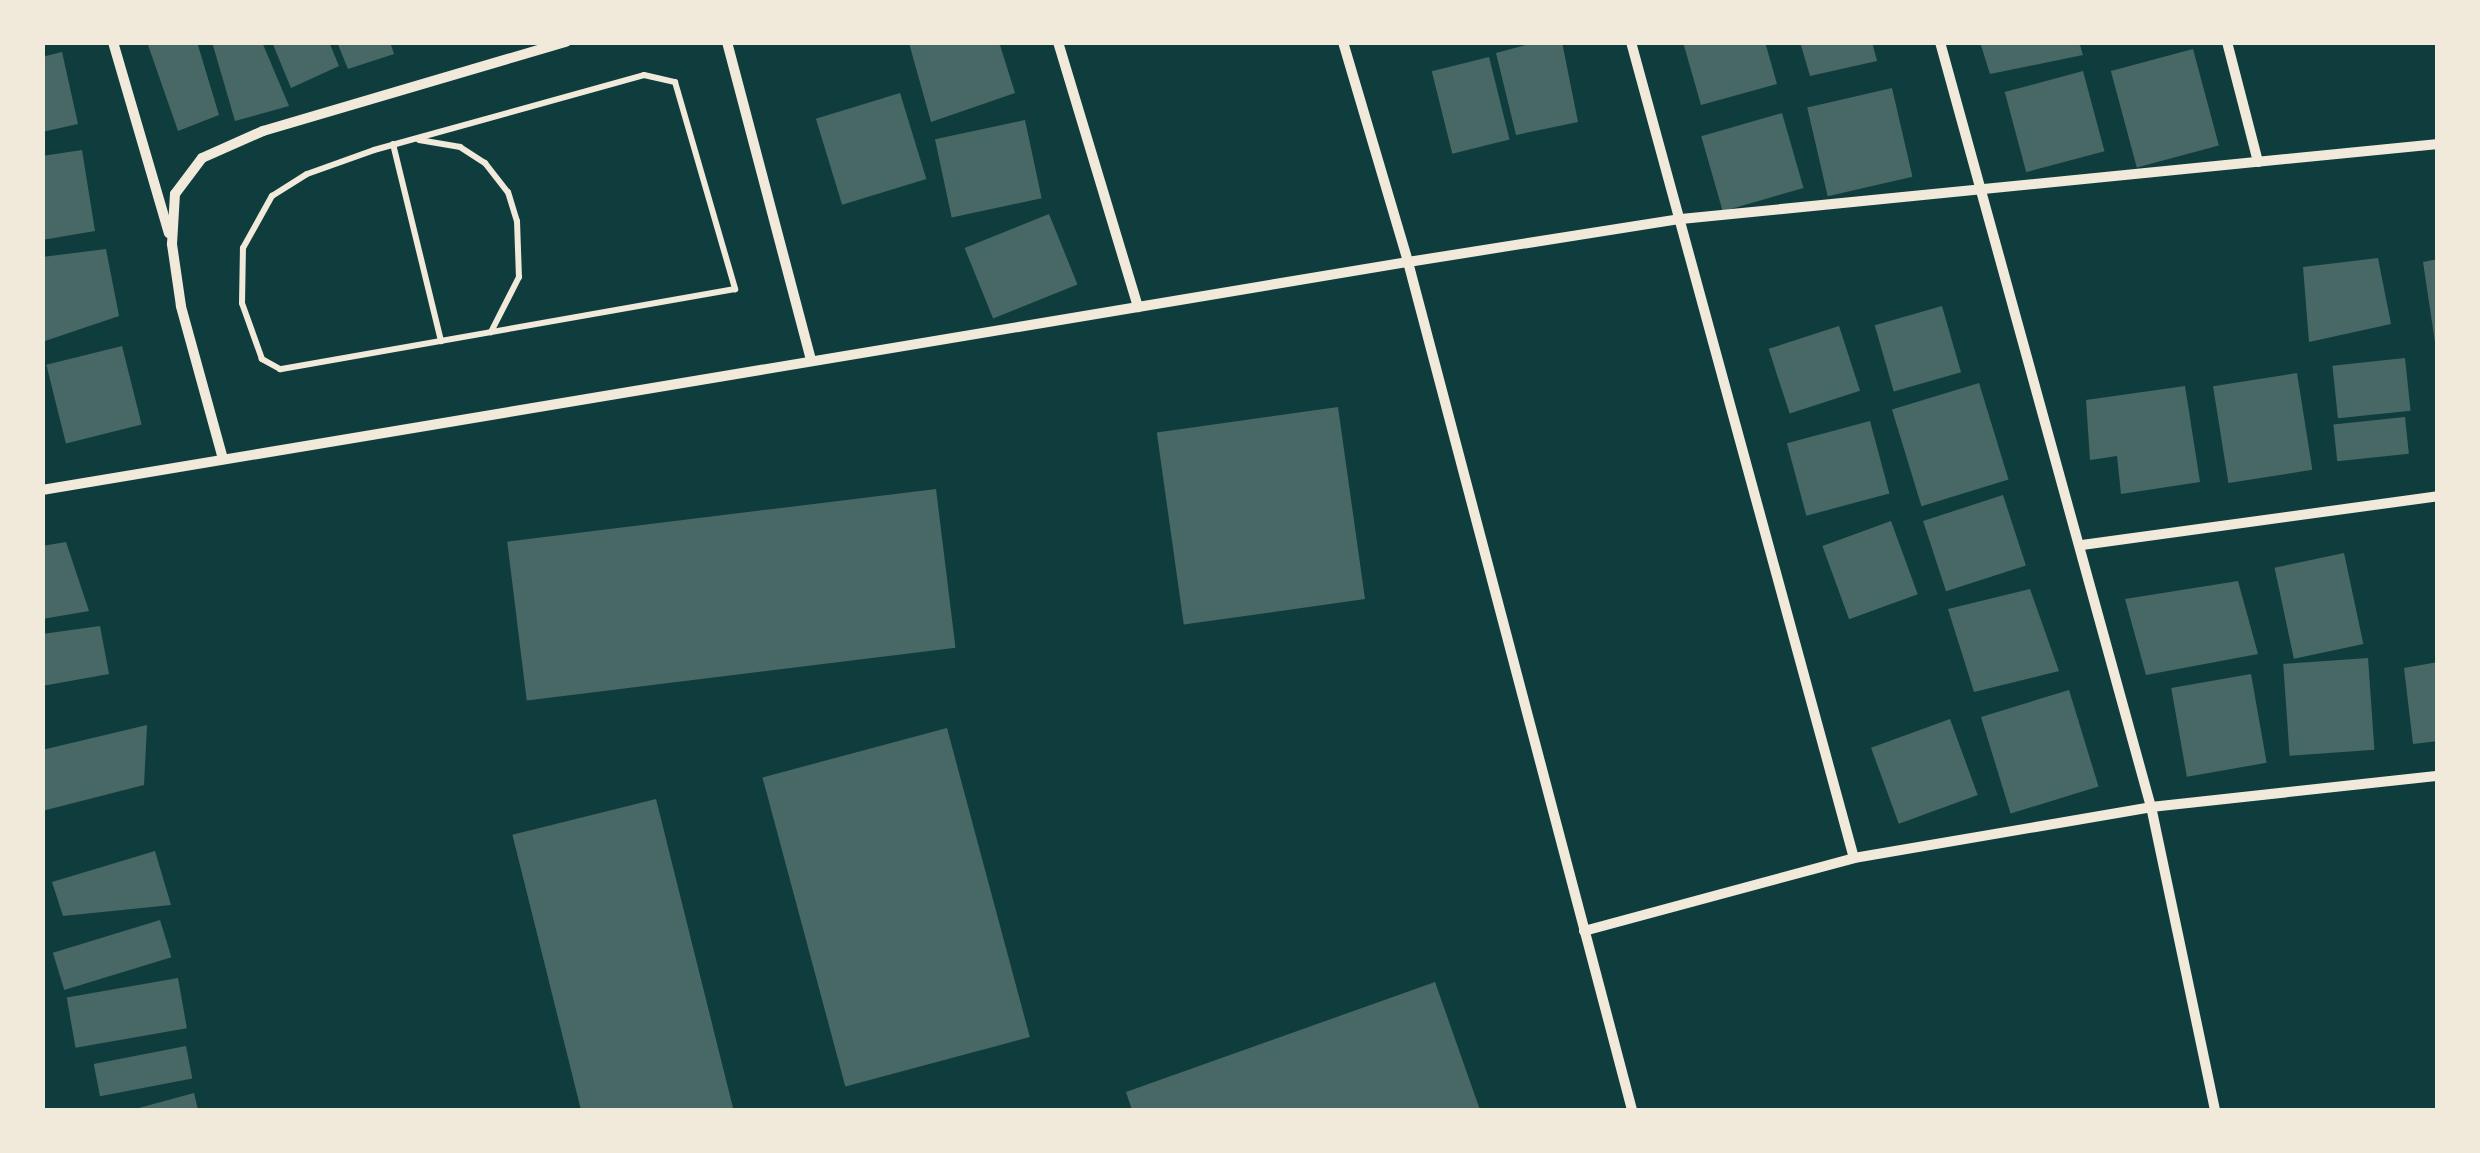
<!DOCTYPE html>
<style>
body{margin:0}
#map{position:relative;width:2480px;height:1153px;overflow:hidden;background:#0f3d3e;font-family:"Source Serif 4",serif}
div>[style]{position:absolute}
.building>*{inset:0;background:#486865;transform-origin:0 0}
.path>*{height:6px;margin:-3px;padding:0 3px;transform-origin:3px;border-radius:3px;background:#f1e9da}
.minor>*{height:10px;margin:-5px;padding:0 5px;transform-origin:5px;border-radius:5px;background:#f1e9da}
span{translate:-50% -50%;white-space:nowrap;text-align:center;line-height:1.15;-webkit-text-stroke:8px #f1e9da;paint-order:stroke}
.frame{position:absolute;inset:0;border:45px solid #f1e9da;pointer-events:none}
</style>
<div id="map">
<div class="building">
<div style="clip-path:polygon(147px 42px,197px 42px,219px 115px,178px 131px)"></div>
<div style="clip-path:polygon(212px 42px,262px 42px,289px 106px,235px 121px)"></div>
<div style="clip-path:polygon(272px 42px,329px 42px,339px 66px,291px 88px)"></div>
<div style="clip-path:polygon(337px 42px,390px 42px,394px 54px,348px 69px)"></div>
<div style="clip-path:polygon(999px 42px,1015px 93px,931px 122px,909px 43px)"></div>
<div style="clip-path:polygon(1537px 42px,1562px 42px,1578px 122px,1516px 135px,1496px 53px)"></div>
<div style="clip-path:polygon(1683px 42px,1765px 42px,1777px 84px,1701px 105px)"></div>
<div style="clip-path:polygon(1800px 42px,1872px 42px,1877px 61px,1810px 76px)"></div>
<div style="clip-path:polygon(1980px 42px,2079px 42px,2083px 55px,1990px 74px)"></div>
<div style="left:2193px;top:49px;width:100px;height:85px;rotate:75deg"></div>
<div style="clip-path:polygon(62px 52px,78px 124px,42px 132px,42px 57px)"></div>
<div style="left:1489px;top:57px;width:85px;height:59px;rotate:76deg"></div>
<div style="left:2083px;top:71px;width:83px;height:81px;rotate:75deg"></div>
<div style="left:1892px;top:88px;width:91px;height:87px;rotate:77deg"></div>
<div style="left:900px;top:93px;width:90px;height:88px;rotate:73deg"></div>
<div style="left:1782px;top:113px;width:78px;height:84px;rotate:74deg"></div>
<div style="left:1025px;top:120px;width:80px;height:92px;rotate:78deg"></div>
<div style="clip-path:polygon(82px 150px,95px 231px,42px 240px,42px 156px)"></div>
<div style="left:1049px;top:214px;width:76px;height:91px;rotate:68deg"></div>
<div style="clip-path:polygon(106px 249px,119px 316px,42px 342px,42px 257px)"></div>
<div style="clip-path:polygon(2378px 258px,2391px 324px,2309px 342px,2303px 267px)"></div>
<div style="clip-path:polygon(2438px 259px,2438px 342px,2435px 342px,2423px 262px)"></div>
<div style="left:1942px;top:306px;width:69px;height:70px;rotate:74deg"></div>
<div style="left:1839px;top:326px;width:68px;height:74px;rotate:72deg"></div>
<div style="left:122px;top:346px;width:81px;height:78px;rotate:76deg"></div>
<div style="left:2405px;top:358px;width:53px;height:73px;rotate:84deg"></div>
<div style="left:2297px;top:373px;width:98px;height:85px;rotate:81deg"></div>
<div style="left:1979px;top:383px;width:101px;height:91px;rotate:73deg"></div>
<div style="clip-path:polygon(2185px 386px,2200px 482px,2121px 494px,2117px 456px,2090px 460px,2086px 400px)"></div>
<div style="left:1338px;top:407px;width:194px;height:183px;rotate:82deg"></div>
<div style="left:2405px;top:417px;width:37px;height:72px;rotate:84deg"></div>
<div style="left:1870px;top:421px;width:75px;height:86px;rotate:75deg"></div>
<div style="left:936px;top:489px;width:160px;height:432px;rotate:83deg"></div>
<div style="left:2003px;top:495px;width:74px;height:84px;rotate:72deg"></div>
<div style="left:1891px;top:521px;width:78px;height:73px;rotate:70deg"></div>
<div style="clip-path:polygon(66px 542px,89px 611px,42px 619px,42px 546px)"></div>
<div style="left:2344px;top:553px;width:93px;height:71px;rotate:78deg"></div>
<div style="clip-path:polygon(2238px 581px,2258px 654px,2146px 675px,2125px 599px)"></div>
<div style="clip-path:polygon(2030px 589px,2059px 671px,1974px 692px,1948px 609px)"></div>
<div style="clip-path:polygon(100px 626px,109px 674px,42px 686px,42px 634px)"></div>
<div style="left:2368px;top:658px;width:92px;height:85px;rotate:86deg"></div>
<div style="clip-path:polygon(2438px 662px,2438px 741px,2413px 744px,2404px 668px)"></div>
<div style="left:2251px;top:674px;width:90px;height:81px;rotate:80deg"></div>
<div style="left:2069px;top:690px;width:101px;height:92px;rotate:73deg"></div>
<div style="left:1950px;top:719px;width:81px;height:84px;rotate:70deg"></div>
<div style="clip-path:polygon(147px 725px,144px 785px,42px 811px,42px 750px)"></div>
<div style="left:947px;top:728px;width:320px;height:191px;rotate:75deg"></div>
<div style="left:656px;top:799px;width:320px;height:148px;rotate:76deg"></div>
<div style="clip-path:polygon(155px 851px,171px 905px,63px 916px,52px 882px)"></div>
<div style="left:160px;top:920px;width:39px;height:112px;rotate:73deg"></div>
<div style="left:178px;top:978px;width:51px;height:113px;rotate:80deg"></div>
<div style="clip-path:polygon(1435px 982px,1480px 1110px,1132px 1110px,1126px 1092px)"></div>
<div style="left:186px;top:1046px;width:33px;height:94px;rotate:79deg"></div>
<div style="clip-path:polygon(194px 1093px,198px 1110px,135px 1110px,135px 1109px)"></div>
</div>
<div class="path">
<div style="left:644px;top:75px;width:32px;rotate:13deg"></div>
<div style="left:675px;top:82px;width:216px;rotate:73.8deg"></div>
<div style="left:735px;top:289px;width:462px;rotate:170deg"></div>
<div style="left:280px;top:369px;width:21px;rotate:-151deg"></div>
<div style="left:262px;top:359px;width:59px;rotate:-109.7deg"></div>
<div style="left:242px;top:303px;width:55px;rotate:-89deg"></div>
<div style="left:243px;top:248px;width:60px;rotate:-60.9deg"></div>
<div style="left:272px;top:196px;width:41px;rotate:-32.2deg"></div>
<div style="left:307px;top:174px;width:71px;rotate:-19.7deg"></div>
<div style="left:374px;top:150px;width:280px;rotate:-15.5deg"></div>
<div style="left:419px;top:140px;width:42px;rotate:9.7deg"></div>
<div style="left:460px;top:147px;width:30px;rotate:33deg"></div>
<div style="left:485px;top:163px;width:37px;rotate:52deg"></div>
<div style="left:508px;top:192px;width:30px;rotate:73deg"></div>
<div style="left:517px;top:221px;width:56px;rotate:88deg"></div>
<div style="left:519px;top:277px;width:62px;rotate:117deg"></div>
<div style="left:393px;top:144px;width:203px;rotate:76.3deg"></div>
</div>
<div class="minor">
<div style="left:113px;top:42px;width:199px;rotate:73.7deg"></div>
<div style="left:727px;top:42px;width:330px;rotate:75.2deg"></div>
<div style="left:1058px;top:42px;width:277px;rotate:73.2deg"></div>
<div style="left:1343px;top:42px;width:229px;rotate:73.5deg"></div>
<div style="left:1408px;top:262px;width:276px;rotate:-9deg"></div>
<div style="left:1681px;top:219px;width:761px;rotate:-5.66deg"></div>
<div style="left:1631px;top:42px;width:846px;rotate:74.72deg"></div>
<div style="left:1854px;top:858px;width:301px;rotate:-9.7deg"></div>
<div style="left:2151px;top:807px;width:794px;rotate:-105.42deg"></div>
<div style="left:2227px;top:42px;width:124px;rotate:75.5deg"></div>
<div style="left:223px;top:459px;width:159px;rotate:-105.4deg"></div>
<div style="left:181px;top:306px;width:63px;rotate:-98.3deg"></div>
<div style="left:172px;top:244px;width:50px;rotate:-86.6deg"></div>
<div style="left:175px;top:194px;width:45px;rotate:-53.1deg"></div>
<div style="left:202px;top:158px;width:67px;rotate:-23.9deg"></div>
<div style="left:263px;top:131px;width:316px;rotate:-16.4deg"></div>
<div style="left:42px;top:490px;width:1385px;rotate:-9.48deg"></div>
<div style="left:1408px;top:262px;width:877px;rotate:75.2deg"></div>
<div style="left:2082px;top:545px;width:359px;rotate:-7.8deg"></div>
<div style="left:1584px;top:931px;width:280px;rotate:-15.1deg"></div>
<div style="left:2215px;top:1110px;width:310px;rotate:-101.9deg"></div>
<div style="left:2151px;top:807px;width:289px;rotate:-6.2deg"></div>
</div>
<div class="frame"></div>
</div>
